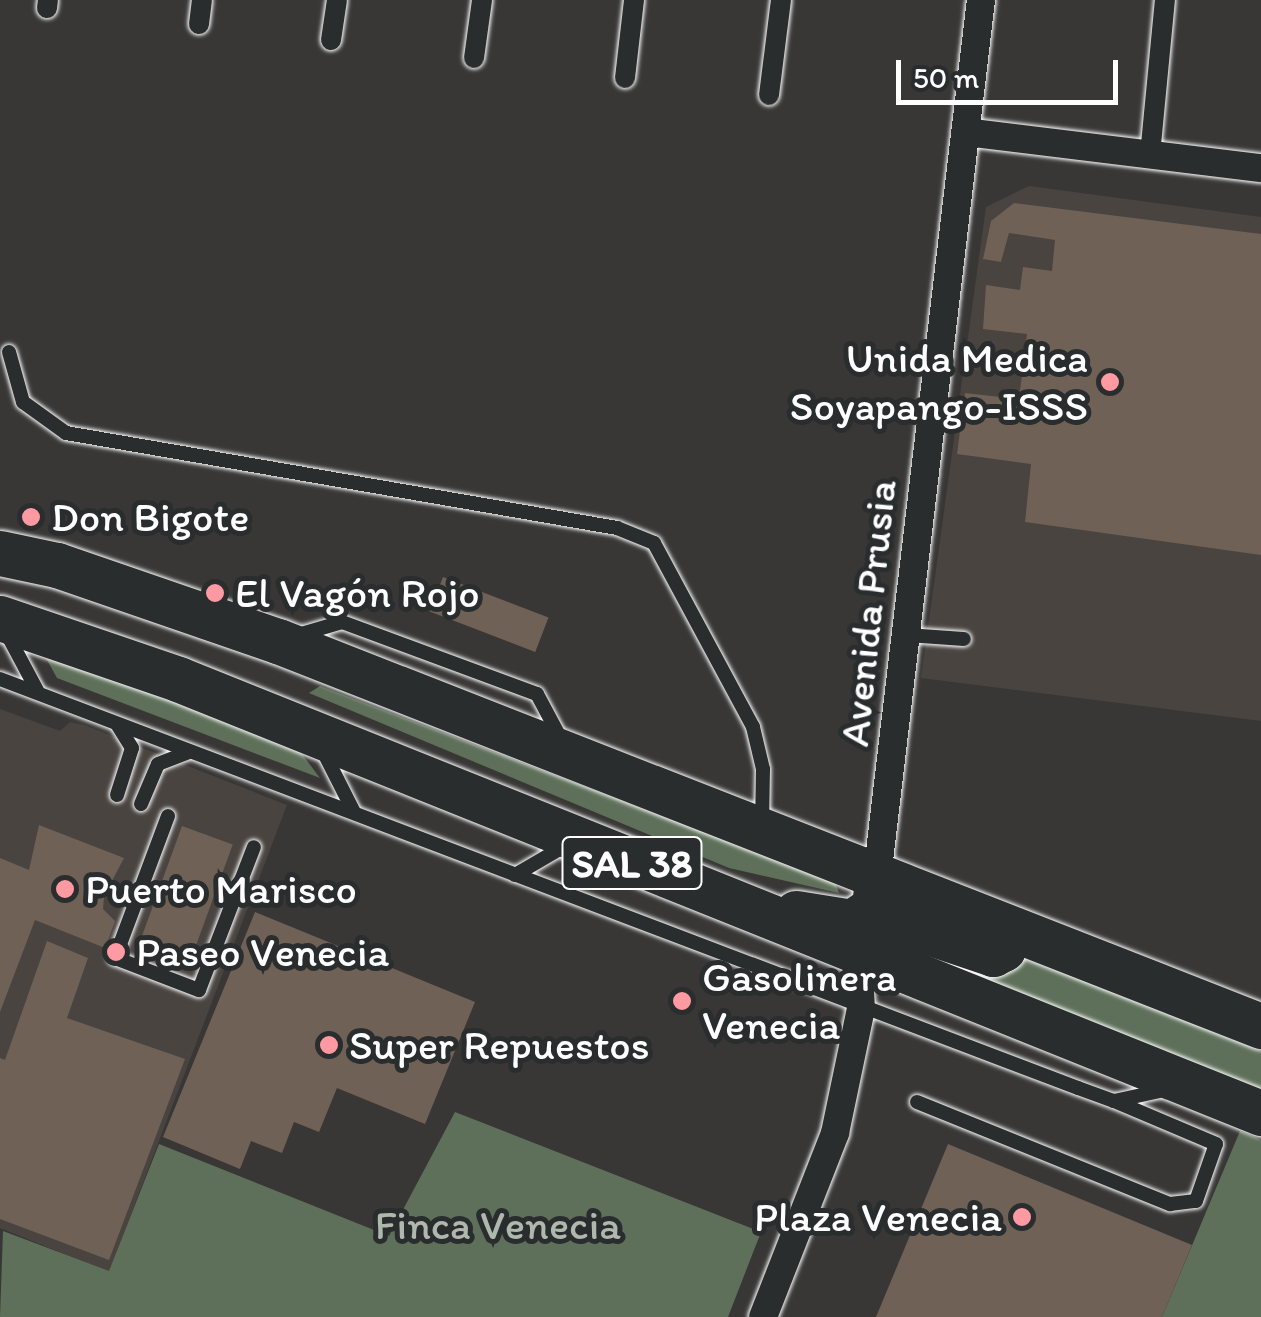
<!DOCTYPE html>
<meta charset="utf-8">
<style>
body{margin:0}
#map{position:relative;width:1261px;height:1317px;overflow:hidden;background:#383736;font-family:Itim,sans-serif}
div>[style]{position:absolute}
.built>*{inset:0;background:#494440}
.green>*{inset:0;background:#5e7059}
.building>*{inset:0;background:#706156;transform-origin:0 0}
.roads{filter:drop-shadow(0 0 2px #fff) drop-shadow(0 0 2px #fff)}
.service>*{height:14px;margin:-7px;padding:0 7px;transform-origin:7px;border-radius:7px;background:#2a2d2e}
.pedestrian>*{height:20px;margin:-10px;padding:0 10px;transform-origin:10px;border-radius:10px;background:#2a2d2e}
.minor>*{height:28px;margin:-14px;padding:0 14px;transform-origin:14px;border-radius:14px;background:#2a2d2e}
.trunk>*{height:45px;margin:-22.5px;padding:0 22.5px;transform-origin:22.5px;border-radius:22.5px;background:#2a2d2e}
.dots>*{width:28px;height:28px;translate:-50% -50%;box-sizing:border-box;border:5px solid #2a2d2e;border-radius:50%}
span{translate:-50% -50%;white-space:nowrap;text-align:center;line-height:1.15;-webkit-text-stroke:10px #2a2d2e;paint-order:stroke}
.shield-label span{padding:2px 8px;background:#2a2d2e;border:2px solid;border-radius:8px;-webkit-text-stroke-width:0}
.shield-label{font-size:40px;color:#fff;font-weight:700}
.poi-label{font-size:42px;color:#fff}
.right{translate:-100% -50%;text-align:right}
.left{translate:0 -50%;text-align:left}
.street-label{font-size:42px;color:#fff}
.park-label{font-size:42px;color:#aeb8ac}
.scale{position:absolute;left:896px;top:60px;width:222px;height:45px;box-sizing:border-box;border:5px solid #fff;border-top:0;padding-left:12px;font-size:30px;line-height:35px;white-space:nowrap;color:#fff;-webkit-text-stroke:8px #2a2d2e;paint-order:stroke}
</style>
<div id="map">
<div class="built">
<div style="clip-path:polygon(1029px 186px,1261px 217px,1261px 721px,921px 678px,986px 207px)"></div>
<div style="clip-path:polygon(0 709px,60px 731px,70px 722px,84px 725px,287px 805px,109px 1272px,0 1228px)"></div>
</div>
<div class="green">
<div style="clip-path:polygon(41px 649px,296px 746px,320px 778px,57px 678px)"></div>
<div style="clip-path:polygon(320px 686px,835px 882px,839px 893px,729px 868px,309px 693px)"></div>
<div style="clip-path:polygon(882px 944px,1024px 957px,1261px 1051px,1261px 1101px)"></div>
<div style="clip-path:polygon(455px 1112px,761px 1232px,728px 1317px,0 1317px,3px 1231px,109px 1271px,159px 1144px,389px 1236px)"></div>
<div style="clip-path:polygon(1240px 1131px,1261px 1140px,1261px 1317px,1162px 1317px)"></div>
</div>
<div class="building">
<div style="clip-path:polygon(1014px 203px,1261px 234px,1261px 555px,1025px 522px,1031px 464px,957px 454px,965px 393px,1019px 399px,1027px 334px,983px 329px,986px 285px,1020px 290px,1023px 267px,1052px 271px,1055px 240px,1009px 233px,1001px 262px,983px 259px,991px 221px)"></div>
<div style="left:443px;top:577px;width:113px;height:37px;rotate:21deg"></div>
<div style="clip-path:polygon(39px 825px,124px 858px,104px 896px,103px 909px,115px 921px,105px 948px,35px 920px,0 1012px,0 858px,29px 870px)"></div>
<div style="left:182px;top:826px;width:54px;height:133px;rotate:20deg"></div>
<div style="clip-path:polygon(255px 912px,475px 1002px,425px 1124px,337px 1088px,319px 1132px,294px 1122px,282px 1153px,251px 1141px,240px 1169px,163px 1137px)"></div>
<div style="clip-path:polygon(47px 941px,88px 958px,67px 1018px,185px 1059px,109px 1260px,0 1219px,0 1058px,5px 1060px)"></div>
<div style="clip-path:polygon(948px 1144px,1192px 1245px,1162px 1317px,876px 1317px)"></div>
</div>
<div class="roads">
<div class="service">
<div style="left:9px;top:352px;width:52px;rotate:74.4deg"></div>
<div style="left:23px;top:402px;width:53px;rotate:35.8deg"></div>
<div style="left:66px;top:433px;width:559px;rotate:9.78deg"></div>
<div style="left:617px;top:528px;width:40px;rotate:22deg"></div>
<div style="left:654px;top:543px;width:209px;rotate:61.7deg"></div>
<div style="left:753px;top:727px;width:43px;rotate:76.6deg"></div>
<div style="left:763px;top:769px;width:56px;rotate:91deg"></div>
<div style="left:7px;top:634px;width:66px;rotate:61.9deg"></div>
<div style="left:298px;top:635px;width:46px;rotate:-16.5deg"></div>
<div style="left:342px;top:622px;width:208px;rotate:20.3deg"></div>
<div style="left:537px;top:694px;width:49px;rotate:61.9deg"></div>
<div style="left:907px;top:635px;width:57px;rotate:4deg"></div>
<div style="left:0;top:679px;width:1153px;rotate:20.78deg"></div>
<div style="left:1078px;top:1088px;width:38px;rotate:20deg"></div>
<div style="left:1114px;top:1101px;width:47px;rotate:-12.3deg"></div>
<div style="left:322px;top:749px;width:71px;rotate:63.1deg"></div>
<div style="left:117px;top:795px;width:49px;rotate:-72.3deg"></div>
<div style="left:132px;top:748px;width:28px;rotate:-122deg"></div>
<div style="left:141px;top:804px;width:43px;rotate:-67deg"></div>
<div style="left:158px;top:764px;width:34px;rotate:-21deg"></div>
<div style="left:168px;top:816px;width:152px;rotate:110.5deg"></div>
<div style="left:115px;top:958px;width:90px;rotate:20.9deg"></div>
<div style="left:199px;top:990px;width:153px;rotate:-69deg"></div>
<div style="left:515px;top:875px;width:64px;rotate:-30.2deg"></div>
<div style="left:917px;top:1102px;width:273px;rotate:22deg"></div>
<div style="left:1170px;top:1204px;width:26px;rotate:-7deg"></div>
<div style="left:1196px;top:1201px;width:60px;rotate:-70.7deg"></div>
<div style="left:1216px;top:1144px;width:111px;rotate:-157.1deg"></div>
</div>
<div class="pedestrian">
<div style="left:47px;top:8px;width:8px;rotate:-83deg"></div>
<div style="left:199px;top:24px;width:24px;rotate:-83deg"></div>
<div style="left:331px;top:40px;width:40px;rotate:-81.5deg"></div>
<div style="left:474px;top:58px;width:59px;rotate:-82.1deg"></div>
<div style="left:625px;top:78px;width:79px;rotate:-83.4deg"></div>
<div style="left:769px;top:95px;width:96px;rotate:-82.8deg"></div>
<div style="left:1150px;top:155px;width:156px;rotate:-84.5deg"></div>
</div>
<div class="minor">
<div style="left:966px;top:132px;width:297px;rotate:7deg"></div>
<div style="left:877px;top:877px;width:883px;rotate:-83.24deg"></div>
<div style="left:763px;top:1317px;width:198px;rotate:-68.6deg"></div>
<div style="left:835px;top:1133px;width:127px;rotate:-78.2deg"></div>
<div style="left:861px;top:1009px;width:56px;rotate:-93.1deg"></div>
</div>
<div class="trunk">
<div style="left:0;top:553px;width:58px;rotate:11.9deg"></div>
<div style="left:57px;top:565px;width:234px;rotate:19deg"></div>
<div style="left:278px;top:641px;width:1056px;rotate:21.39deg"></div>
<div style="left:0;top:618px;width:188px;rotate:18.9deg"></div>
<div style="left:178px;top:679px;width:1167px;rotate:21.84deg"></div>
<div style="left:796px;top:913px;width:57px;rotate:9.1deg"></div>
<div style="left:852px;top:922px;width:27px;rotate:-34deg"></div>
<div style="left:874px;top:907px;width:30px;rotate:-84deg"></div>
<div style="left:858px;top:953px;width:25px;rotate:-50deg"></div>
<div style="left:874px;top:934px;width:34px;rotate:-15deg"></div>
<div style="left:907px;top:925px;width:91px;rotate:18.6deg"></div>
<div style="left:993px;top:954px;width:11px;rotate:-27deg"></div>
<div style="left:1003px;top:949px;width:22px;rotate:-66deg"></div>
</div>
</div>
<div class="dots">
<div style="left:1110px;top:382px;background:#ff9aa2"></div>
<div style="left:31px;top:517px;background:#ff9aa2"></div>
<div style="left:215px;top:593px;background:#ff9aa2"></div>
<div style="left:65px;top:889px;background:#ff9aa2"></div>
<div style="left:116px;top:952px;background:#ff9aa2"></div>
<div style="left:682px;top:1001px;background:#ff9aa2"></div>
<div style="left:329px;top:1045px;background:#ff9aa2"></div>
<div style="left:1022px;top:1217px;background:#ff9aa2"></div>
</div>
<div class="shield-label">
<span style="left:632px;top:863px">SAL 38</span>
</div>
<div class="poi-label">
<span class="right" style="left:1088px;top:382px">Unida Medica<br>Soyapango-ISSS</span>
<span class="left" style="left:51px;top:517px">Don Bigote</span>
<span class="left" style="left:235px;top:593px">El Vagón Rojo</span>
<span class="left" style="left:85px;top:889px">Puerto Marisco</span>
<span class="left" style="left:136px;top:952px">Paseo Venecia</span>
<span class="left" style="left:702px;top:1001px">Gasolinera<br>Venecia</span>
<span class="left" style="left:349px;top:1045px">Super Repuestos</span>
<span class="right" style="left:1002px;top:1217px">Plaza Venecia</span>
</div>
<div class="street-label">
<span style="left:868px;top:613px;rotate:-84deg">Avenida Prusia</span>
</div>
<div class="park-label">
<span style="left:498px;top:1225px">Finca Venecia</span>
</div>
<div class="scale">50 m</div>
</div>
